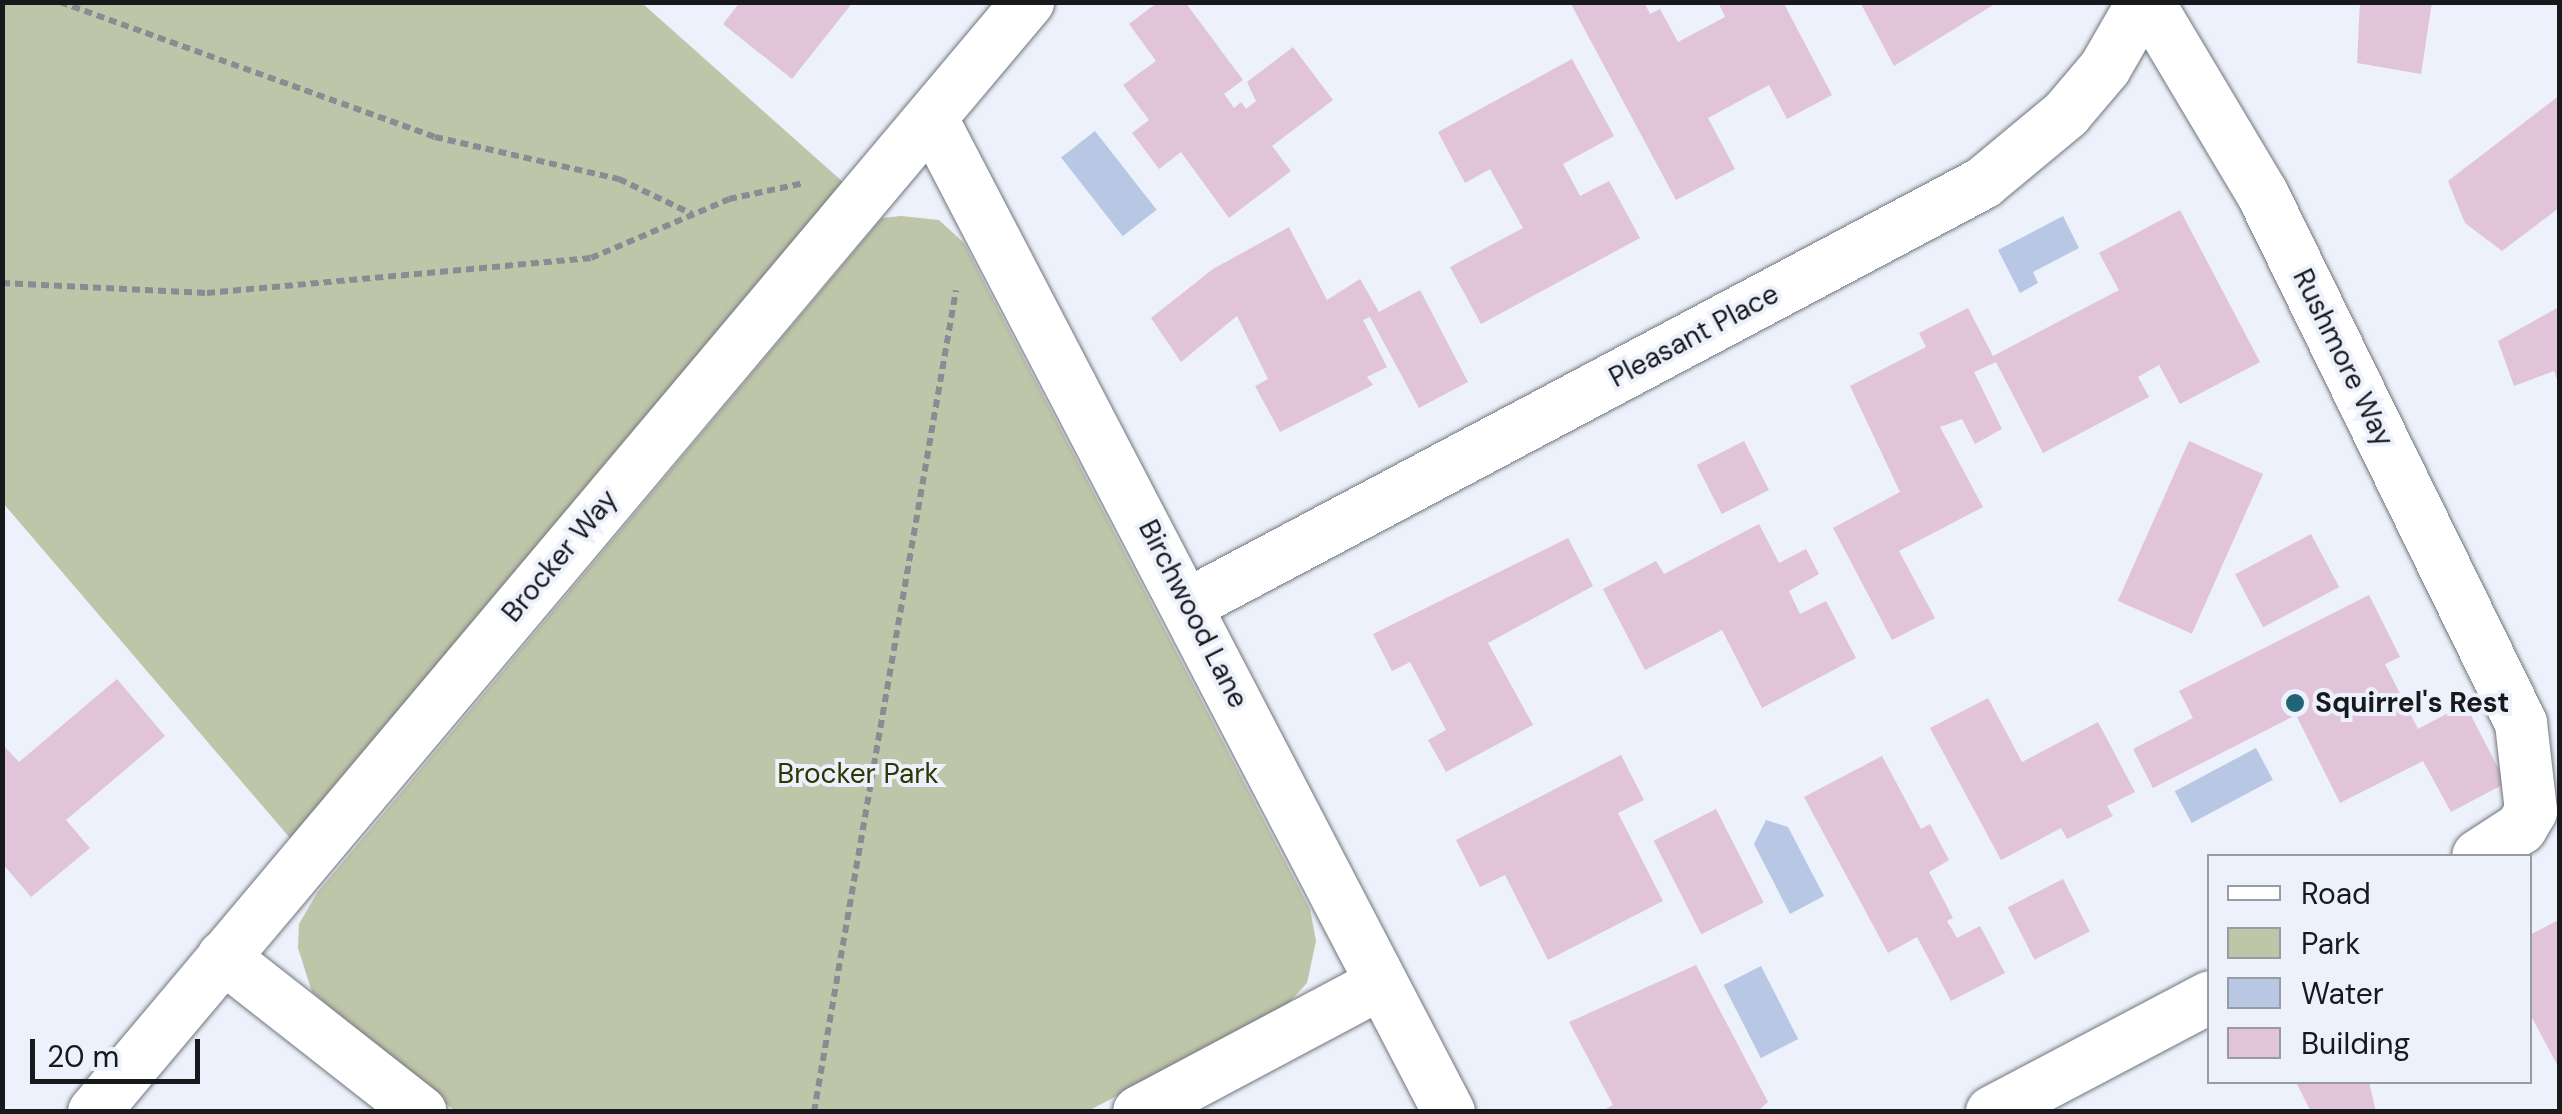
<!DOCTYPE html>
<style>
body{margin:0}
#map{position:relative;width:2562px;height:1114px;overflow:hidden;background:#ecf1fb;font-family:"DM Sans",sans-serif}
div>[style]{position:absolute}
.green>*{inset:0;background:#bfc5a9}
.water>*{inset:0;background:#b8c8e4;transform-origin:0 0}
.building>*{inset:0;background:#e1c4d9;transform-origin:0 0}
.path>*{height:6px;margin-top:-3px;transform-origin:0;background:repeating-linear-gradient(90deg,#888c93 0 8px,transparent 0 13px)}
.roads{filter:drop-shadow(0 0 2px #71767e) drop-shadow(0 0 2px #71767e)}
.street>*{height:52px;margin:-26px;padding:0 26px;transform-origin:26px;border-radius:26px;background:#fff}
.dots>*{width:28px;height:28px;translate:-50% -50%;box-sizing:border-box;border:5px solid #ecf1fb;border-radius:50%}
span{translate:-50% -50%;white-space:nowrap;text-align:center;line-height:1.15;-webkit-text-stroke:8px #ecf1fb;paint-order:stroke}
.street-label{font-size:28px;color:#17191d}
.poi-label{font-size:28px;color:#17191d;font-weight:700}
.left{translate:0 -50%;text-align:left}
.park-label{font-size:28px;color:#2e3500}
.frame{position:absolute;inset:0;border:5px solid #17191d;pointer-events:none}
.legend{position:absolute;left:2207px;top:854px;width:325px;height:230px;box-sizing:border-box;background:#ecf1fb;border:2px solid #979ba2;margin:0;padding:12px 18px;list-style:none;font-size:30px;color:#17191d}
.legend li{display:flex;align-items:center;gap:20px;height:50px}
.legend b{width:50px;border:2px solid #979ba2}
.scale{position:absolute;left:30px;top:1039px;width:170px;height:45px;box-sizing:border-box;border:5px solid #17191d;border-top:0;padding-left:12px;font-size:30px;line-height:35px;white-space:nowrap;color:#17191d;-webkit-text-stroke:8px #ecf1fb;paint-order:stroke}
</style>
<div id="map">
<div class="green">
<div style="clip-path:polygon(2px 3px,642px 3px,862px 199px,307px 858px,3px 503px)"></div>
<div style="clip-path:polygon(901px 216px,939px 220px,964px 243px,1310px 909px,1316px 941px,1307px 983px,1283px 1009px,1088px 1111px,456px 1112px,312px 992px,298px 948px,299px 924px,317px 893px,882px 218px)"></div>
</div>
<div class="water">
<div style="left:1095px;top:131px;width:100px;height:43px;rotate:52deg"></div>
<div style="clip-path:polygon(2063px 216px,2079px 248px,2033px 272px,2038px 283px,2020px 293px,1998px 250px)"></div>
<div style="left:2256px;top:748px;width:36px;height:92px;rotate:62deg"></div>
<div style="clip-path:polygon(1766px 820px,1788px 827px,1824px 896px,1790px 914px,1754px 844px)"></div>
<div style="left:1761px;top:966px;width:82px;height:42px;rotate:63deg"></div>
</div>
<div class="building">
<div style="clip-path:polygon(740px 2px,853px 2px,792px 79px,723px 24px)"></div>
<div style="clip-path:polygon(1158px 2px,1185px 2px,1243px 80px,1224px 94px,1234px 108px,1241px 102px,1246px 109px,1256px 101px,1247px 82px,1293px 47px,1333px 100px,1272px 146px,1291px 171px,1229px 218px,1181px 152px,1159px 169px,1132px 133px,1149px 120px,1123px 85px,1156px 61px,1129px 24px)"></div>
<div style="clip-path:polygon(1644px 2px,1650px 14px,1660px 9px,1678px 42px,1725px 17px,1718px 2px,1783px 2px,1832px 95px,1787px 119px,1769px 85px,1708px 118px,1735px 169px,1676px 200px,1571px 4px)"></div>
<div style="clip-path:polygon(1860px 2px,1998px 2px,1894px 66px)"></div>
<div style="clip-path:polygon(2360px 2px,2432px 2px,2421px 74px,2357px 63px)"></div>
<div style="clip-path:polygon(1572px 59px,1614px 136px,1563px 164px,1580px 196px,1609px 181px,1640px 238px,1481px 324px,1450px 267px,1523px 228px,1490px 169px,1465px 183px,1438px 132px)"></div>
<div style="clip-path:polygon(2560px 95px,2560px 207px,2502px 251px,2465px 223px,2448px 181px)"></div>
<div style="clip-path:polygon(2180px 210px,2260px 362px,2180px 404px,2159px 365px,2138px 377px,2149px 397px,2043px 453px,1996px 362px,1974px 372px,2002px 429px,1975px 444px,1962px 419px,1940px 427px,1983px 507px,1899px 551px,1935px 618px,1892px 640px,1833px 528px,1900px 492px,1850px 386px,1926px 347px,1919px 333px,1968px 308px,1993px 356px,2119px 290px,2099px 253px)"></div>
<div style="clip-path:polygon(1289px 227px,1327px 300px,1360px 279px,1379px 312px,1420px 290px,1468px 382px,1419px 408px,1370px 317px,1363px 320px,1387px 367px,1367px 377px,1373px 385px,1280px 432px,1255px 386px,1268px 379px,1237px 316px,1181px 362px,1151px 318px,1213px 269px)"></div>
<div style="clip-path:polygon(2559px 307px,2559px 385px,2554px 371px,2514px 386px,2498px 341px)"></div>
<div style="left:1744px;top:441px;width:55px;height:53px;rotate:63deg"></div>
<div style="left:2189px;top:441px;width:81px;height:175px;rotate:24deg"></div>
<div style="clip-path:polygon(1759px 524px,1779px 563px,1806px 549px,1819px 574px,1789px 591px,1800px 614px,1826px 601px,1856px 658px,1762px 708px,1722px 630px,1645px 670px,1603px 589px,1656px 561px,1664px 574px)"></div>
<div style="left:2311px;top:534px;width:60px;height:86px;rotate:62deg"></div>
<div style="clip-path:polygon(1568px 538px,1593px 586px,1488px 643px,1533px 725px,1446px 772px,1428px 740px,1446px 730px,1410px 662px,1392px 671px,1373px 634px)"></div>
<div style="clip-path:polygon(2369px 595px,2400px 657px,2385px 664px,2418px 729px,2465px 704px,2506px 783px,2451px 812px,2423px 761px,2340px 803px,2296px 715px,2153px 788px,2133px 749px,2193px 718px,2179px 691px)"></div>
<div style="clip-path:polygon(117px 679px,165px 736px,66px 820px,90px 848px,31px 897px,2px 863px,2px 744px,19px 762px)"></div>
<div style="clip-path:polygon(1988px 698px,2022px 762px,2098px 722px,2135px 792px,2107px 806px,2113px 816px,2067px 839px,2061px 828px,2001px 860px,1930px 728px)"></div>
<div style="clip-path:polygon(1621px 755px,1644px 800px,1618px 813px,1663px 901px,1548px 960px,1505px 875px,1480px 887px,1456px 840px)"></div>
<div style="clip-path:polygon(1882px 756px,1921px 829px,1930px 824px,1949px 860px,1929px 872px,1953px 918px,1947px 921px,1957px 938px,1980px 926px,2005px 973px,1951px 1001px,1917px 937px,1888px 953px,1804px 797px)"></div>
<div style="left:1716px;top:809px;width:105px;height:70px;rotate:63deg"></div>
<div style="left:2063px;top:879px;width:59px;height:62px;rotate:63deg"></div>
<div style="clip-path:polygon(2560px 919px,2560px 1070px,2530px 1014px,2530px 935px)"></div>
<div style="clip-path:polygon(1696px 965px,1768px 1102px,1757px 1112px,1600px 1112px,1613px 1105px,1569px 1022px)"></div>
<div style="clip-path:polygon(2296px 1082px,2369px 1082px,2376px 1112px,2311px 1112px)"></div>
</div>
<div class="path">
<div style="left:60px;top:2px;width:399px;rotate:19.8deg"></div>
<div style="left:435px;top:137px;width:189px;rotate:12.9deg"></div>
<div style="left:619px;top:179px;width:81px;rotate:25.6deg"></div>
<div style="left:2px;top:283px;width:205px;rotate:2.8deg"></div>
<div style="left:207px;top:293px;width:386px;rotate:-5.2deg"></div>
<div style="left:591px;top:258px;width:150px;rotate:-23.1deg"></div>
<div style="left:729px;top:199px;width:77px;rotate:-12deg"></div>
<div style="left:814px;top:1112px;width:834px;rotate:-80.2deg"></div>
</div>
<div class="roads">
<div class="street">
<div style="left:2148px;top:2px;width:222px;rotate:59.2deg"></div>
<div style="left:2262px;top:193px;width:590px;rotate:63.96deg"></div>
<div style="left:2521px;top:723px;width:89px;rotate:83.5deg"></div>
<div style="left:2531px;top:811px;width:20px;rotate:120deg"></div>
<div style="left:2521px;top:828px;width:51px;rotate:146.9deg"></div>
<div style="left:932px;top:119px;width:1120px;rotate:62.5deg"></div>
<div style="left:1189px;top:604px;width:899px;rotate:-27.93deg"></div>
<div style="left:1983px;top:183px;width:108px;rotate:-39.7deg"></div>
<div style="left:2066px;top:114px;width:60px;rotate:-49.7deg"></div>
<div style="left:2105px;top:68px;width:76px;rotate:-60.1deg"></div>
<div style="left:223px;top:957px;width:251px;rotate:38.1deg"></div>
<div style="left:94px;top:1112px;width:1451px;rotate:-49.92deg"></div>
<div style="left:1139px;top:1112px;width:273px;rotate:-28deg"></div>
<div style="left:1992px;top:1112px;width:246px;rotate:-27.8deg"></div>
</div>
</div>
<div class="dots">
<div style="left:2295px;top:703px;background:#1f6575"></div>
</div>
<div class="street-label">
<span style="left:1694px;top:336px;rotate:-28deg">Pleasant Place</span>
<span style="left:2343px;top:358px;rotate:64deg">Rushmore Way</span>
<span style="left:560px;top:556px;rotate:-50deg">Brocker Way</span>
<span style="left:1193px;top:614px;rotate:63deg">Birchwood Lane</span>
</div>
<div class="poi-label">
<span class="left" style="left:2315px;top:703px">Squirrel's Rest</span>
</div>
<div class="park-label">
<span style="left:858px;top:774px">Brocker Park</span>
</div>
<div class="frame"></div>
<ul class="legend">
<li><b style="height:12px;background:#fff"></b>Road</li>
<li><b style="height:28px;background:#bfc5a9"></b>Park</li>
<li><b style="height:28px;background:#b8c8e4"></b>Water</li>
<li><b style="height:28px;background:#e1c4d9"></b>Building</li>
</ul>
<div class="scale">20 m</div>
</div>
